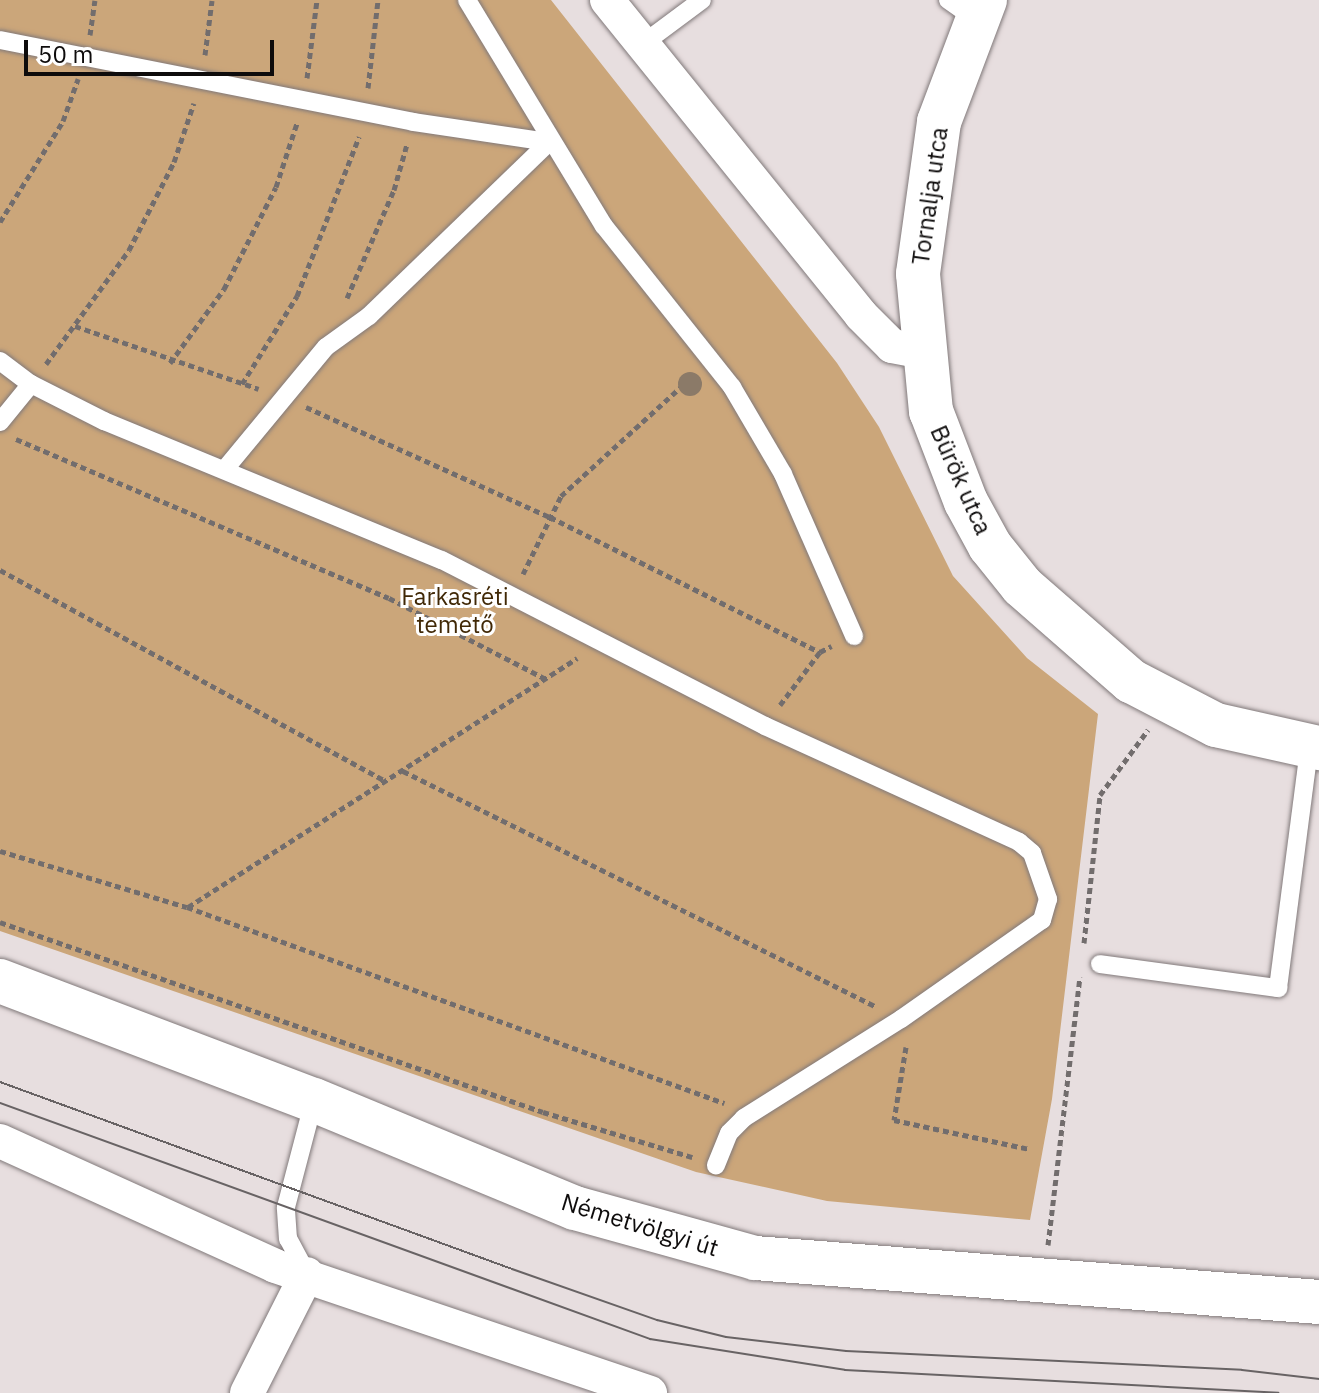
<!DOCTYPE html>
<meta charset="utf-8">
<style>
body{margin:0}
#map{position:relative;width:1319px;height:1393px;overflow:hidden;background:#e7dedf;font-family:"IBM Plex Sans",sans-serif}
div>[style]{position:absolute}
.green>*{inset:0;background:#cba67a}
.path>*{height:5px;margin-top:-2.5px;transform-origin:0;background:repeating-linear-gradient(90deg,#726d6d 0 6px,transparent 0 10px)}
.roads{filter:drop-shadow(0 0 2px #81797a) drop-shadow(0 0 2px #81797a)}
.service>*{height:18px;margin:-9px;padding:0 9px;transform-origin:9px;border-radius:9px;background:#fff}
.minor>*{height:34px;margin:-17px;padding:0 17px;transform-origin:17px;border-radius:17px;background:#fff}
.tertiary>*{height:44px;margin:-22px;padding:0 22px;transform-origin:22px;border-radius:22px;background:#fff}
.tram>*{height:2px;margin:-1px;padding:0 1px;transform-origin:1px;border-radius:1px;background:#686364}
.trees>*{width:24px;height:24px;margin:-12px;border-radius:50%;background:#8b7a68}
span{translate:-50% -50%;white-space:nowrap;text-align:center;line-height:1.15;-webkit-text-stroke:6px #fff;paint-order:stroke}
.street-label{font-size:24px;color:#0e0c0c}
.park-label{font-size:24px;color:#402806}
.scale{position:absolute;left:24px;top:40px;width:250px;height:36px;box-sizing:border-box;border:4px solid #0e0c0c;border-top:0;padding-left:10px;font-size:24px;line-height:28px;white-space:nowrap;color:#0e0c0c;-webkit-text-stroke:6px #fff;paint-order:stroke}
</style>
<div id="map">
<div class="green">
<div style="clip-path:polygon(0 0,551px 0,837px 363px,879px 427px,953px 576px,1027px 658px,1098px 714px,1052px 1099px,1030px 1220px,827px 1201px,696px 1172px,0 931px)"></div>
</div>
<div class="path">
<div style="left:90px;top:35px;width:35px;rotate:-82deg"></div>
<div style="left:205px;top:55px;width:55px;rotate:-82.7deg"></div>
<div style="left:307px;top:78px;width:79px;rotate:-82.7deg"></div>
<div style="left:368px;top:88px;width:89px;rotate:-83.5deg"></div>
<div style="left:0;top:222px;width:119px;rotate:-58deg"></div>
<div style="left:63px;top:121px;width:45px;rotate:-70.3deg"></div>
<div style="left:347px;top:298px;width:118px;rotate:-66.5deg"></div>
<div style="left:394px;top:190px;width:48px;rotate:-74.2deg"></div>
<div style="left:75px;top:326px;width:194px;rotate:18.9deg"></div>
<div style="left:170px;top:363px;width:92px;rotate:-53.9deg"></div>
<div style="left:224px;top:289px;width:114px;rotate:-63deg"></div>
<div style="left:276px;top:187px;width:67px;rotate:-71.8deg"></div>
<div style="left:46px;top:364px;width:141px;rotate:-53.9deg"></div>
<div style="left:129px;top:250px;width:99px;rotate:-62.9deg"></div>
<div style="left:174px;top:162px;width:62px;rotate:-71.3deg"></div>
<div style="left:242px;top:384px;width:104px;rotate:-58deg"></div>
<div style="left:297px;top:296px;width:171px;rotate:-68.7deg"></div>
<div style="left:306px;top:407px;width:268px;rotate:24.3deg"></div>
<div style="left:550px;top:517px;width:302px;rotate:26.6deg"></div>
<div style="left:820px;top:652px;width:13px;rotate:-27deg"></div>
<div style="left:16px;top:439px;width:405px;rotate:23.1deg"></div>
<div style="left:389px;top:598px;width:177px;rotate:27.3deg"></div>
<div style="left:0;top:570px;width:440px;rotate:28.7deg"></div>
<div style="left:523px;top:574px;width:87px;rotate:-64deg"></div>
<div style="left:561px;top:496px;width:180px;rotate:-42.3deg"></div>
<div style="left:780px;top:705px;width:66px;rotate:-53deg"></div>
<div style="left:403px;top:771px;width:527px;rotate:26.47deg"></div>
<div style="left:0;top:851px;width:195px;rotate:16.7deg"></div>
<div style="left:187px;top:907px;width:572px;rotate:20.05deg"></div>
<div style="left:188px;top:907px;width:462px;rotate:-32.6deg"></div>
<div style="left:0;top:922px;width:575px;rotate:19.29deg"></div>
<div style="left:543px;top:1112px;width:156px;rotate:16.8deg"></div>
<div style="left:1084px;top:943px;width:149px;rotate:-83.8deg"></div>
<div style="left:1100px;top:795px;width:81px;rotate:-53.6deg"></div>
<div style="left:906px;top:1047px;width:74px;rotate:99.3deg"></div>
<div style="left:894px;top:1120px;width:138px;rotate:12.1deg"></div>
<div style="left:1048px;top:1245px;width:270px;rotate:-83.2deg"></div>
</div>
<div class="roads">
<div class="service">
<div style="left:467px;top:0;width:264px;rotate:58.8deg"></div>
<div style="left:604px;top:226px;width:206px;rotate:51.5deg"></div>
<div style="left:732px;top:387px;width:101px;rotate:59.6deg"></div>
<div style="left:783px;top:474px;width:177px;rotate:66.3deg"></div>
<div style="left:948px;top:0;width:33px;rotate:35deg"></div>
<div style="left:0;top:40px;width:421px;rotate:11.2deg"></div>
<div style="left:413px;top:122px;width:137px;rotate:8.4deg"></div>
<div style="left:640px;top:46px;width:77px;rotate:-36.6deg"></div>
<div style="left:0;top:361px;width:39px;rotate:37deg"></div>
<div style="left:31px;top:384px;width:82px;rotate:26.9deg"></div>
<div style="left:104px;top:421px;width:365px;rotate:22.4deg"></div>
<div style="left:442px;top:560px;width:363px;rotate:27.2deg"></div>
<div style="left:765px;top:726px;width:279px;rotate:24.5deg"></div>
<div style="left:1019px;top:842px;width:17px;rotate:40deg"></div>
<div style="left:1032px;top:853px;width:49px;rotate:70.8deg"></div>
<div style="left:1048px;top:899px;width:22px;rotate:106deg"></div>
<div style="left:1042px;top:920px;width:172px;rotate:144.9deg"></div>
<div style="left:901px;top:1019px;width:186px;rotate:147.8deg"></div>
<div style="left:744px;top:1118px;width:21px;rotate:135deg"></div>
<div style="left:729px;top:1133px;width:35px;rotate:112deg"></div>
<div style="left:0;top:422px;width:49px;rotate:-50.8deg"></div>
<div style="left:225px;top:469px;width:158px;rotate:-50.4deg"></div>
<div style="left:326px;top:347px;width:53px;rotate:-35.8deg"></div>
<div style="left:369px;top:316px;width:250px;rotate:-44deg"></div>
<div style="left:1100px;top:964px;width:180px;rotate:7.7deg"></div>
<div style="left:1278px;top:988px;width:242px;rotate:-82.6deg"></div>
<div style="left:307px;top:1274px;width:40px;rotate:-118deg"></div>
<div style="left:288px;top:1239px;width:32px;rotate:-94deg"></div>
<div style="left:286px;top:1207px;width:111px;rotate:-75.3deg"></div>
</div>
<div class="minor">
<div style="left:607px;top:0;width:405px;rotate:51.1deg"></div>
<div style="left:861px;top:315px;width:44px;rotate:45deg"></div>
<div style="left:892px;top:346px;width:31px;rotate:11deg"></div>
<div style="left:0;top:1141px;width:302px;rotate:24.4deg"></div>
<div style="left:275px;top:1266px;width:396px;rotate:18.7deg"></div>
<div style="left:247px;top:1393px;width:133px;rotate:-63.2deg"></div>
</div>
<div class="tertiary">
<div style="left:985px;top:0;width:130px;rotate:110.7deg"></div>
<div style="left:939px;top:122px;width:153px;rotate:97.9deg"></div>
<div style="left:918px;top:274px;width:138px;rotate:84.6deg"></div>
<div style="left:931px;top:411px;width:97px;rotate:69deg"></div>
<div style="left:966px;top:502px;width:50px;rotate:61.4deg"></div>
<div style="left:990px;top:546px;width:51px;rotate:51.3deg"></div>
<div style="left:1022px;top:586px;width:145px;rotate:41.1deg"></div>
<div style="left:1131px;top:681px;width:96px;rotate:27.4deg"></div>
<div style="left:1216px;top:725px;width:106px;rotate:12.6deg"></div>
<div style="left:0;top:981px;width:336px;rotate:20.8deg"></div>
<div style="left:314px;top:1100px;width:282px;rotate:22.5deg"></div>
<div style="left:575px;top:1208px;width:187px;rotate:15.5deg"></div>
<div style="left:755px;top:1258px;width:566px;rotate:4.46deg"></div>
</div>
</div>
<div class="tram">
<div style="left:0;top:1082px;width:545px;rotate:20.06deg"></div>
<div style="left:512px;top:1269px;width:154px;rotate:19.4deg"></div>
<div style="left:657px;top:1320px;width:71px;rotate:13.8deg"></div>
<div style="left:726px;top:1337px;width:121px;rotate:6.7deg"></div>
<div style="left:846px;top:1351px;width:396px;rotate:2.7deg"></div>
<div style="left:1242px;top:1370px;width:78px;rotate:6.7deg"></div>
<div style="left:0;top:1103px;width:692px;rotate:19.95deg"></div>
<div style="left:650px;top:1339px;width:197px;rotate:9deg"></div>
<div style="left:845px;top:1370px;width:434px;rotate:3deg"></div>
</div>
<div class="trees">
<div style="left:690px;top:384px"></div>
</div>
<div class="street-label">
<span style="left:930px;top:196px;rotate:-82deg">Tornalja utca</span>
<span style="left:961px;top:480px;rotate:66deg">Bürök utca</span>
<span style="left:640px;top:1225px;rotate:17deg">Németvölgyi út</span>
</div>
<div class="park-label">
<span style="left:455px;top:611px">Farkasréti<br>temető</span>
</div>
<div class="scale">50 m</div>
</div>
